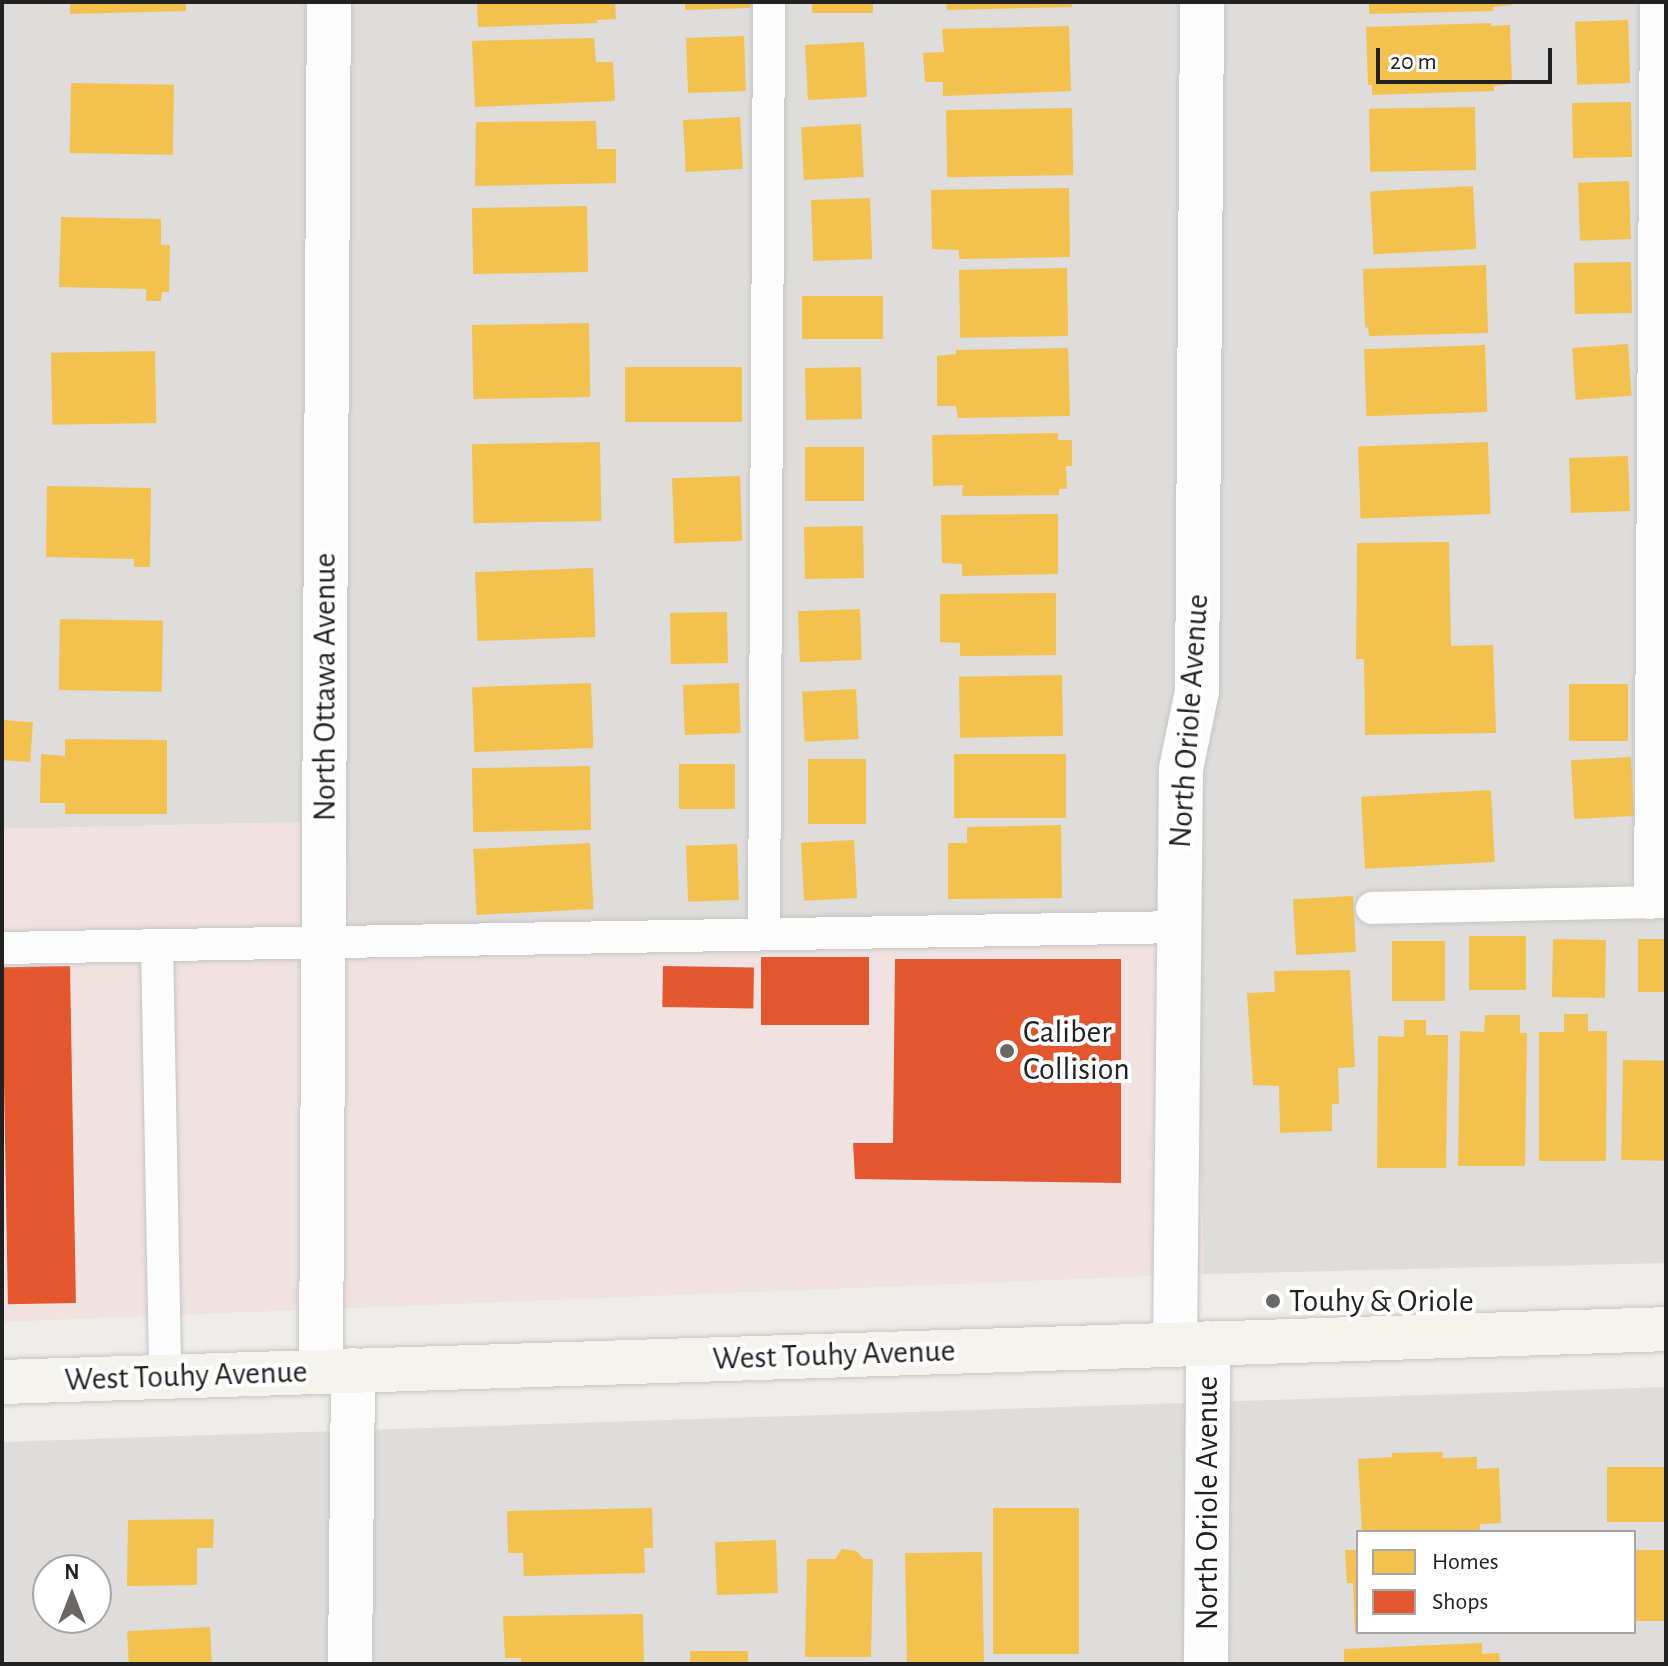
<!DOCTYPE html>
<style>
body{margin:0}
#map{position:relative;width:1668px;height:1666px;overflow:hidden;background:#efedea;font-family:"Alegreya Sans",sans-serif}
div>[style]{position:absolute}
.residential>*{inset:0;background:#dedddb}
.commercial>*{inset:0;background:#f0e2e1}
.homes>*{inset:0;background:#f2c14e;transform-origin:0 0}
.shops>*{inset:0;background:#e4572e;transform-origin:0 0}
.roads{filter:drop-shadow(0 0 2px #c5c4c2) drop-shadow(0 0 2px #c5c4c2)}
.service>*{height:32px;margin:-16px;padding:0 16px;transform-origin:16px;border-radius:16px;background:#fdfcfc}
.minor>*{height:44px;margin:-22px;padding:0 22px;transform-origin:22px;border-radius:22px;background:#fdfcfc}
.secondary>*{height:44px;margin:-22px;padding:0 22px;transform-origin:22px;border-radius:22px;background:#f4f3ed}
.dots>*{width:22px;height:22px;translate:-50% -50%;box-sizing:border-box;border:4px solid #fff;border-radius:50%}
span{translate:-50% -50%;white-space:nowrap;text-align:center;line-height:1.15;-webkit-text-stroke:8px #fff;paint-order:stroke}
.street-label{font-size:32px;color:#212121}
.poi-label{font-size:32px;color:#212121}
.left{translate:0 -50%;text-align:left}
.frame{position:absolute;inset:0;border:4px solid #212121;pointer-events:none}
.legend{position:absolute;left:1356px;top:1530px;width:280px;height:104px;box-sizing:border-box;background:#fff;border:2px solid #a6a6a6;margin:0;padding:10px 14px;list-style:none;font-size:24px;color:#212121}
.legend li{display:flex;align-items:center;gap:16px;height:40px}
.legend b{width:40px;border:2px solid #a6a6a6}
.north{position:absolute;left:32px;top:1554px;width:80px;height:80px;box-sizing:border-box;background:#fff;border:2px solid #a6a6a6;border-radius:50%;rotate:0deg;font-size:22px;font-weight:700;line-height:32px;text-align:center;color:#212121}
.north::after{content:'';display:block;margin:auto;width:28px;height:36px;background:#696867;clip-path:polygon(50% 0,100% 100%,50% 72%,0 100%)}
.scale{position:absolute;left:1376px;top:48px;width:176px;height:36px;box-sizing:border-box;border:4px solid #212121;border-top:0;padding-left:10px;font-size:24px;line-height:28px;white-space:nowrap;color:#212121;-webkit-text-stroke:6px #fff;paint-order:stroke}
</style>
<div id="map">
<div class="residential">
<div style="clip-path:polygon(2px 2px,1666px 2px,1666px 1263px,1204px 1274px,1194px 912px,350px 932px,347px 821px,2px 829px)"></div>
<div style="clip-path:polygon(evenodd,1666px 1387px,1666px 1664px,2px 1664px,2px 1442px,1666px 1387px,1358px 1532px,1634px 1532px,1634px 1632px,1358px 1632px,1358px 1532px,1666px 1387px,48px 1570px,96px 1570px,96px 1618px,48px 1618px,48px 1570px)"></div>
</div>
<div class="commercial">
<div style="clip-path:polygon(347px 821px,350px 931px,1194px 911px,1204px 1274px,2px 1322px,2px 829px)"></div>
</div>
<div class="homes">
<div style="clip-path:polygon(70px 2px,186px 2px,186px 11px,70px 14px)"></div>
<div style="clip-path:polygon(477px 2px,615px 2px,616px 19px,597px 20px,597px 23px,478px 27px)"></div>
<div style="clip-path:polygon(685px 2px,750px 2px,751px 8px,685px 10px)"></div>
<div style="left:812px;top:2px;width:61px;height:11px"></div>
<div style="clip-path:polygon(946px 2px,1072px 2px,1072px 7px,947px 10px)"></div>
<div style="clip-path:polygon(1369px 2px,1512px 2px,1512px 5px,1493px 7px,1493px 11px,1369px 14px)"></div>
<div style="left:1628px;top:20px;width:63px;height:53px;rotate:88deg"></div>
<div style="clip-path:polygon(1491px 23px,1491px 26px,1510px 25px,1512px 84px,1494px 86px,1494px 91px,1372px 95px,1372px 85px,1368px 85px,1366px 27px)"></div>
<div style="clip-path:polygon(1069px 26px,1071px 91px,943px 96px,943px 82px,925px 82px,923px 53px,944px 52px,942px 29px)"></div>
<div style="left:744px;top:36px;width:55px;height:58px;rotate:88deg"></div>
<div style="clip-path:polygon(594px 38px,596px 62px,613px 62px,615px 101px,475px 107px,472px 41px)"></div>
<div style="left:864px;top:42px;width:55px;height:59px;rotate:87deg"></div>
<div style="left:71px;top:83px;width:103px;height:70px;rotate:1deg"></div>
<div style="left:1631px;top:102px;width:55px;height:59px;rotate:89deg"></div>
<div style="left:1475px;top:107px;width:63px;height:106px;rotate:89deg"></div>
<div style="left:1072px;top:108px;width:67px;height:126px;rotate:89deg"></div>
<div style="left:740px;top:117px;width:52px;height:57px;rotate:87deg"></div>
<div style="clip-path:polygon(596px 121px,597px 149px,616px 149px,616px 183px,475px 186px,476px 122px)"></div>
<div style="left:861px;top:124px;width:53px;height:60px;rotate:87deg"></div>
<div style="left:1629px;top:181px;width:58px;height:51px;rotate:88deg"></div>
<div style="left:1473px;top:186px;width:63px;height:103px;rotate:87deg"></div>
<div style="clip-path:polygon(1069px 188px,1070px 257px,959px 259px,959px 250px,932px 249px,931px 190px)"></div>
<div style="left:870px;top:198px;width:61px;height:59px;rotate:88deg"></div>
<div style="left:587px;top:206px;width:66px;height:115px;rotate:89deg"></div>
<div style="clip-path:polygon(61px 217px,161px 219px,161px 245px,170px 245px,169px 292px,162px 292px,161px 301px,146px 301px,146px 289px,59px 287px)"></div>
<div style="left:1631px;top:262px;width:51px;height:57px;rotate:89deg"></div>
<div style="clip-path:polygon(1486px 265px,1488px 333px,1369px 336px,1368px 327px,1365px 328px,1363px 269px)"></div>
<div style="left:1067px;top:268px;width:68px;height:108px;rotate:89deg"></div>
<div style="left:883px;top:296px;width:43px;height:81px;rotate:90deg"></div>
<div style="left:589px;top:323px;width:74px;height:117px;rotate:89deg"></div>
<div style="left:1628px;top:344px;width:52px;height:56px;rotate:86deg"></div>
<div style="left:1485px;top:345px;width:67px;height:121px;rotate:88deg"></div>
<div style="clip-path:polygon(1068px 348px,1070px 416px,958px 418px,956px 406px,937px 406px,937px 356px,956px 354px,956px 350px)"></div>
<div style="left:155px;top:351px;width:72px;height:104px;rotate:89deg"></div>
<div style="left:742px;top:367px;width:55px;height:117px;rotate:90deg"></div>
<div style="left:861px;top:367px;width:52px;height:56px;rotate:89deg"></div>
<div style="clip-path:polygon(1058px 433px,1058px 440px,1072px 440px,1072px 466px,1066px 466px,1067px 489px,1059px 489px,1059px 495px,962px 496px,963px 485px,933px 486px,932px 435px)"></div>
<div style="left:600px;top:442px;width:79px;height:128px;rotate:89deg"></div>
<div style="left:1488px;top:442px;width:72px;height:130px;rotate:88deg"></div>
<div style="left:864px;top:447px;width:54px;height:59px;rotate:90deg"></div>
<div style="left:1628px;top:456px;width:55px;height:59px;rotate:88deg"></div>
<div style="left:740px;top:476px;width:65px;height:68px;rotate:88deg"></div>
<div style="clip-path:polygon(47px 486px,151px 488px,150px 567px,134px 567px,134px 559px,46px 557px)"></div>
<div style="clip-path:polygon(1058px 514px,1058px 574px,962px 576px,962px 564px,942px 563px,941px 515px)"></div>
<div style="left:863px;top:526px;width:52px;height:59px;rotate:89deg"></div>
<div style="clip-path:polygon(1449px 542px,1451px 646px,1493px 645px,1496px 733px,1365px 735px,1364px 659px,1356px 659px,1357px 543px)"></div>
<div style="left:593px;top:568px;width:69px;height:118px;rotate:88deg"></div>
<div style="clip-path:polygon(1056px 593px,1056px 655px,960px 656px,960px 643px,940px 642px,940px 594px)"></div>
<div style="left:860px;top:609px;width:51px;height:62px;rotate:88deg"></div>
<div style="left:727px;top:612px;width:51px;height:57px;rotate:89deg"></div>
<div style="left:60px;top:619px;width:103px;height:71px;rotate:1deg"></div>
<div style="left:1062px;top:675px;width:61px;height:103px;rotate:89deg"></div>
<div style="left:591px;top:683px;width:65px;height:119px;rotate:88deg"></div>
<div style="left:739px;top:683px;width:50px;height:56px;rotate:88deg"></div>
<div style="left:1628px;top:684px;width:57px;height:59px;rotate:90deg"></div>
<div style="left:856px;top:689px;width:50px;height:54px;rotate:87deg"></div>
<div style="left:2px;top:720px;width:31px;height:40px;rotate:4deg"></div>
<div style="clip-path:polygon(65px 739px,167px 740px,167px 814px,65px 814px,65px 803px,40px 803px,41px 754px,65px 756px)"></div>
<div style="left:954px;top:754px;width:112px;height:64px"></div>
<div style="left:1631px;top:757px;width:59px;height:60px;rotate:87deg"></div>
<div style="left:808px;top:759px;width:58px;height:65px"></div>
<div style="left:679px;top:764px;width:56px;height:45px"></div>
<div style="left:590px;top:766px;width:64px;height:118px;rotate:89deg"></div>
<div style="left:1491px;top:790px;width:72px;height:130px;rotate:87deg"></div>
<div style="clip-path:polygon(1061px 825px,1062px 898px,948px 899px,948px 843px,967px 843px,967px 827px)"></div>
<div style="left:854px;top:840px;width:58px;height:53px;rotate:87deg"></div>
<div style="left:590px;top:843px;width:66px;height:117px;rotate:87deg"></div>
<div style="left:737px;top:844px;width:56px;height:51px;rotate:88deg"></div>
<div style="left:1353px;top:896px;width:56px;height:60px;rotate:87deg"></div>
<div style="left:1469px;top:936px;width:57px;height:54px"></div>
<div style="left:1553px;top:939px;width:53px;height:58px;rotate:1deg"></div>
<div style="left:1638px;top:939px;width:28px;height:53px"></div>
<div style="left:1392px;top:941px;width:53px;height:60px"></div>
<div style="clip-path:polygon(1350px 970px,1355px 1067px,1338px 1068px,1339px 1104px,1332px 1104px,1332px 1131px,1280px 1133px,1279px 1086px,1253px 1085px,1247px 993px,1275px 992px,1274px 971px)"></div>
<div style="clip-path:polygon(1564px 1014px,1588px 1014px,1588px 1031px,1607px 1031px,1606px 1161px,1539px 1161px,1539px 1032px,1564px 1032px)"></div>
<div style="clip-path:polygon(1485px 1015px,1520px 1015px,1520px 1033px,1527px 1033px,1525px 1166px,1458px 1166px,1460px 1031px,1484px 1032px)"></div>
<div style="clip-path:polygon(1404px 1020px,1426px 1020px,1426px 1035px,1448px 1035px,1446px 1168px,1377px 1168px,1378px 1036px,1404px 1037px)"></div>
<div style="left:1623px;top:1060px;width:43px;height:100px;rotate:1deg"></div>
<div style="clip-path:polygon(1443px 1452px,1442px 1458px,1477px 1457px,1477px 1469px,1499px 1468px,1501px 1523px,1480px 1524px,1480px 1531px,1362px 1532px,1358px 1459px,1392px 1457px,1392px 1453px)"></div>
<div style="left:1666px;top:1467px;width:55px;height:59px;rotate:90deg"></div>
<div style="clip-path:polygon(652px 1508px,653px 1548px,644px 1548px,645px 1573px,524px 1576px,523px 1553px,508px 1553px,507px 1511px)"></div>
<div style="left:1079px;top:1508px;width:146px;height:86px;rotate:90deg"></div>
<div style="clip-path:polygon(214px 1519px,213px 1548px,197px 1548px,197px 1585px,127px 1586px,128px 1520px)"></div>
<div style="left:776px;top:1540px;width:53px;height:61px;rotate:88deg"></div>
<div style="clip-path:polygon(842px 1549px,856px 1551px,864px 1559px,873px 1559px,871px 1657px,805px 1657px,807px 1559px,835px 1559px)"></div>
<div style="clip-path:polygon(1345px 1550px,1358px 1550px,1358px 1632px,1355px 1632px,1353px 1583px,1347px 1583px)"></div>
<div style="left:1666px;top:1550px;width:71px;height:32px;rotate:90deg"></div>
<div style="left:982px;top:1552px;width:112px;height:77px;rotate:89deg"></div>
<div style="clip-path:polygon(643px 1614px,644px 1664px,521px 1664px,521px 1658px,505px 1658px,503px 1616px)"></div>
<div style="left:210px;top:1627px;width:37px;height:83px;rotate:87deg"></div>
<div style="clip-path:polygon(1482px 1643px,1482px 1654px,1499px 1653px,1500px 1664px,1344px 1664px,1344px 1649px)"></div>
<div style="left:748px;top:1651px;width:13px;height:58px;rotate:90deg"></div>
</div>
<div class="shops">
<div style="left:869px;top:957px;width:68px;height:108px;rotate:90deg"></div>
<div style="clip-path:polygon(895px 959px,1121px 959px,1121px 1183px,855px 1179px,853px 1143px,893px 1143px)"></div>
<div style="left:70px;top:966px;width:337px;height:68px;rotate:89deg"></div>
<div style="left:663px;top:966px;width:91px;height:41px;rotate:1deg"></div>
</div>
<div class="roads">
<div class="service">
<div style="left:1650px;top:903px;width:901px;rotate:-89.62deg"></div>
<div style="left:1372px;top:908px;width:294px;rotate:-1.2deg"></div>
<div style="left:764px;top:934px;width:932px;rotate:-89.69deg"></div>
<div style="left:157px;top:945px;width:432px;rotate:88.9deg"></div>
<div style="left:2px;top:948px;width:1177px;rotate:-1.02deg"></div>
</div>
<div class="minor">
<div style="left:1175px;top:1345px;width:576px;rotate:-89.4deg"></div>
<div style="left:1181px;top:769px;width:80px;rotate:-78.4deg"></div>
<div style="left:1197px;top:691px;width:689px;rotate:-89.58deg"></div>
<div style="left:321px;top:1371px;width:1369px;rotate:-89.67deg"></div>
<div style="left:350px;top:1664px;width:294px;rotate:-89.4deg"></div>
<div style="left:1206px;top:1664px;width:321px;rotate:-89.6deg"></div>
</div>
<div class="secondary">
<div style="left:2px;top:1382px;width:1665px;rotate:-1.82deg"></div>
</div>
</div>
<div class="dots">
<div style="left:1007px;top:1051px;background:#696867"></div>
<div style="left:1273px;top:1301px;background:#696867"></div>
</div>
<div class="street-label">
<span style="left:325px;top:687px;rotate:-90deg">North Ottawa Avenue</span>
<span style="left:1189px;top:721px;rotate:-86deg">North Oriole Avenue</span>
<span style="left:834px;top:1355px;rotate:-2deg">West Touhy Avenue</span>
<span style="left:186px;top:1376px;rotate:-2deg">West Touhy Avenue</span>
<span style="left:1207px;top:1503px;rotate:-90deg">North Oriole Avenue</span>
</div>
<div class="poi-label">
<span class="left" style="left:1023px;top:1051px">Caliber<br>Collision</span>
<span class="left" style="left:1289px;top:1301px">Touhy &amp; Oriole</span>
</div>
<div class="frame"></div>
<ul class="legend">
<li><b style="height:22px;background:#f2c14e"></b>Homes</li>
<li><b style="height:22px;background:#e4572e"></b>Shops</li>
</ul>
<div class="north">N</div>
<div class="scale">20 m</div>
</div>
